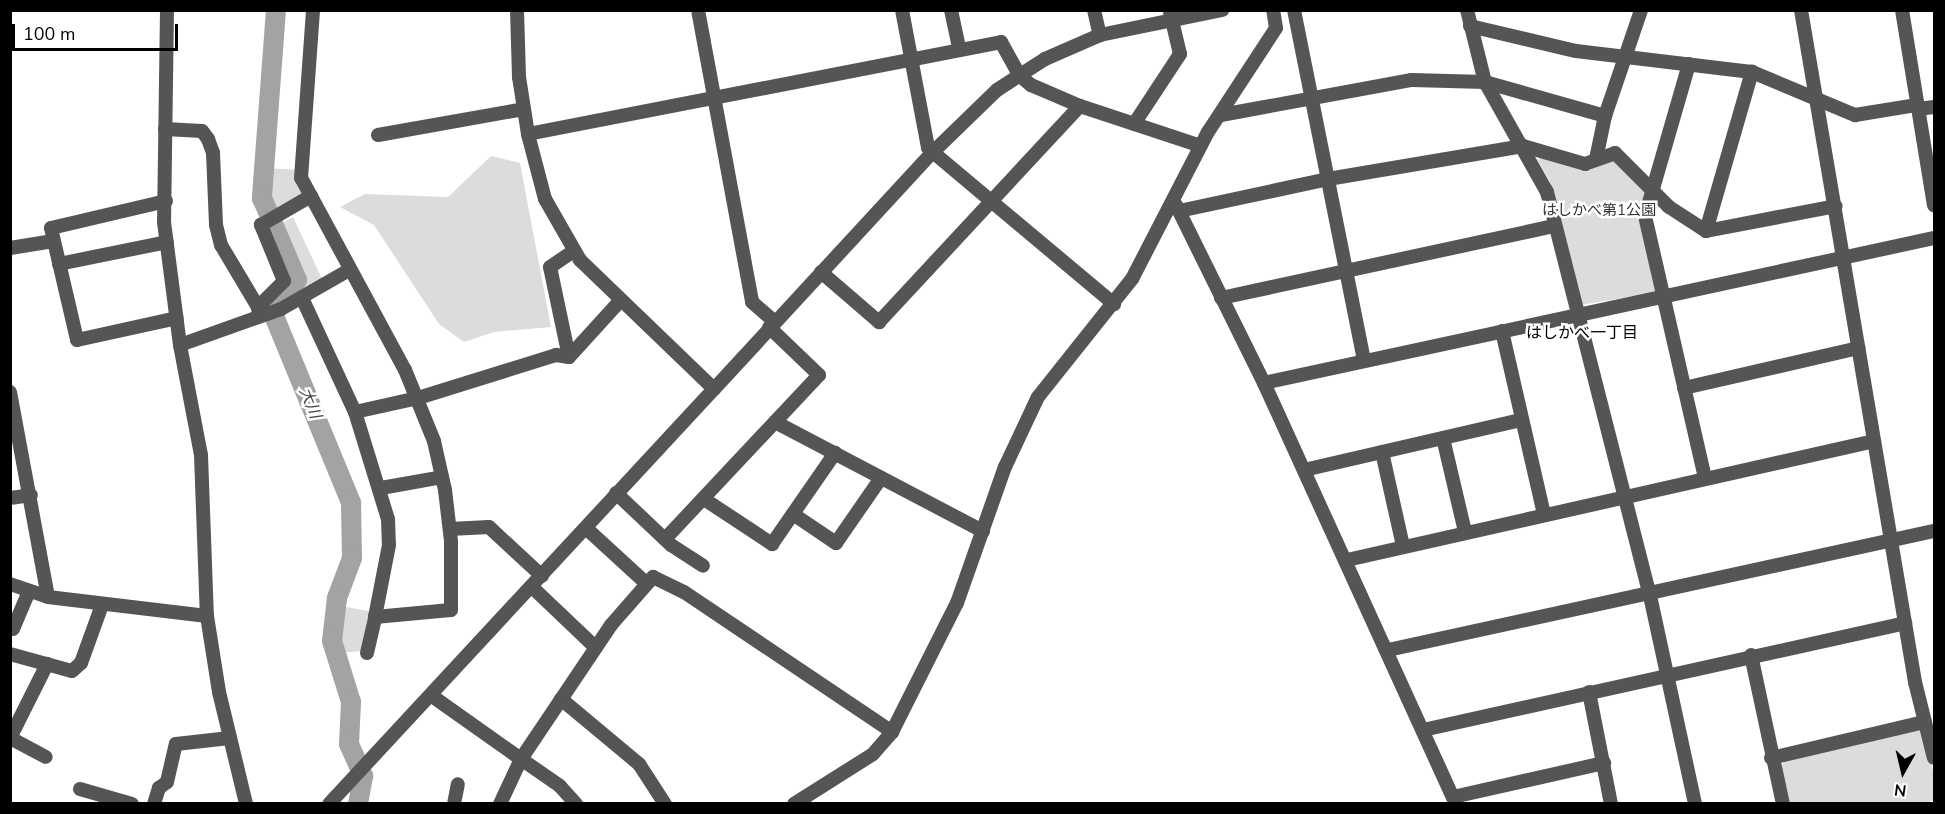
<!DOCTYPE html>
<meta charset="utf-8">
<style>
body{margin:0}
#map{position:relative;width:1945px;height:814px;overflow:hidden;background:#fff;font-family:"Nunito Sans","Noto Sans JP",sans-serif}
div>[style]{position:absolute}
.green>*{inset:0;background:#dcdcdc}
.river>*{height:20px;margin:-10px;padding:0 10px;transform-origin:10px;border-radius:10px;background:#a3a3a3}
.minor>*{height:14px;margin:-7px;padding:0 7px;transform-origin:7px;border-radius:7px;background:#555}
span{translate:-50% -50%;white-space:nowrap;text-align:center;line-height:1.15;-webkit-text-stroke:5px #fff;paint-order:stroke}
.park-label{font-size:15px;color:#333}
.neighbourhood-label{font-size:16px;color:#000}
.water-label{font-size:16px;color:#444;font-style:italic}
.frame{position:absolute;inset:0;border:12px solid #000;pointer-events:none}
.north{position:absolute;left:1873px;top:742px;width:60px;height:60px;-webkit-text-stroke:4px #fff;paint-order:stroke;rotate:188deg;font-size:16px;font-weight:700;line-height:24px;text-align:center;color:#000}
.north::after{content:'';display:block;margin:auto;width:21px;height:27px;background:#000;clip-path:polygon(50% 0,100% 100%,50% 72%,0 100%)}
.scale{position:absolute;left:12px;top:24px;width:166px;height:27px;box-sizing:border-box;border:3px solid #000;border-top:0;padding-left:8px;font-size:18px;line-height:21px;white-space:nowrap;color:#000;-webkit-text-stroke:4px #fff;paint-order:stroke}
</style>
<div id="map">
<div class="green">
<div style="clip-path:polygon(491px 156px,520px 163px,551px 327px,494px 332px,464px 342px,439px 324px,374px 225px,340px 207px,365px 194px,448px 197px)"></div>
<div style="clip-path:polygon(1541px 158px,1586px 172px,1614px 158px,1645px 190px,1656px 289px,1652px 293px,1581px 305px,1550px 181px,1537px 159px)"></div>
<div style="clip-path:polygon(267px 168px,299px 170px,309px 196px,274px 216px,266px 197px)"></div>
<div style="clip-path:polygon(293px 217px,323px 281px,286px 300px,300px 282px,278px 226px)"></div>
<div style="clip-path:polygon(341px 606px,374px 612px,362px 651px,340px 653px)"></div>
<div style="clip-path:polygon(1922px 728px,1934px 775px,1934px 800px,1924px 804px,1789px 803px,1780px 771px,1784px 761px)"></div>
</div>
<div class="river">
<div style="left:276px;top:10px;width:189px;rotate:94.3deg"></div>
<div style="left:262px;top:198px;width:89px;rotate:66.9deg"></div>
<div style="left:297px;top:280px;width:36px;rotate:136deg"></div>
<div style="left:271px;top:305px;width:6px;rotate:81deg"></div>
<div style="left:272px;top:311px;width:208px;rotate:67.6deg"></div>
<div style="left:351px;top:503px;width:55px;rotate:89deg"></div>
<div style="left:352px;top:558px;width:43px;rotate:110.6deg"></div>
<div style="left:337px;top:598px;width:43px;rotate:96.6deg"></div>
<div style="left:332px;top:641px;width:64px;rotate:72.7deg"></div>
<div style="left:351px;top:702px;width:42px;rotate:92.7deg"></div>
<div style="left:349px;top:744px;width:35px;rotate:66deg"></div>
<div style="left:363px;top:776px;width:28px;rotate:100deg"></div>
</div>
<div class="minor">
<div style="left:167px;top:10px;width:212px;rotate:90.8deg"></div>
<div style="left:164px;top:222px;width:124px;rotate:82.6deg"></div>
<div style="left:180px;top:345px;width:112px;rotate:79.2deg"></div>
<div style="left:201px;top:455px;width:161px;rotate:87.9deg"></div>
<div style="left:207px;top:616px;width:77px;rotate:81deg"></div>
<div style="left:219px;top:692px;width:115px;rotate:76.4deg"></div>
<div style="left:698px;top:10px;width:297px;rotate:79.5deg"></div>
<div style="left:752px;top:302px;width:29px;rotate:41deg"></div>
<div style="left:902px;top:10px;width:140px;rotate:79.3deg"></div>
<div style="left:928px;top:148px;width:243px;rotate:40deg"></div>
<div style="left:951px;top:10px;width:40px;rotate:78deg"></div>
<div style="left:1094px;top:10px;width:26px;rotate:77deg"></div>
<div style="left:1294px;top:10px;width:357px;rotate:78.7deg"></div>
<div style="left:1467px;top:10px;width:74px;rotate:76deg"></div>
<div style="left:1485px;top:82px;width:126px;rotate:60.6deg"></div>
<div style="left:1547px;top:192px;width:412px;rotate:75.7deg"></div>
<div style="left:1649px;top:591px;width:218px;rotate:77.8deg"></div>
<div style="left:1801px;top:10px;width:682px;rotate:80.37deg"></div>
<div style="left:1915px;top:682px;width:78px;rotate:76deg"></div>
<div style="left:1902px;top:10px;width:198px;rotate:80.7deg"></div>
<div style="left:1470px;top:26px;width:109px;rotate:13.3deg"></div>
<div style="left:1576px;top:51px;width:177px;rotate:6.8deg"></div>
<div style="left:1752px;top:72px;width:112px;rotate:22.7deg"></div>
<div style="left:1855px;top:115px;width:63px;rotate:-9.2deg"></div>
<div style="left:1689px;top:64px;width:158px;rotate:106.1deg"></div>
<div style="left:1645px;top:216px;width:269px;rotate:77.1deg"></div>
<div style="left:1918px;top:109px;width:16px;rotate:-7deg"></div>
<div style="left:1221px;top:115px;width:194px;rotate:-10.4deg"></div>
<div style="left:1412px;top:80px;width:73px;rotate:1.6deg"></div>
<div style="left:1485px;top:82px;width:125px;rotate:15.8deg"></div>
<div style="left:1134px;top:124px;width:84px;rotate:-56.7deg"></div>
<div style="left:1180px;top:54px;width:43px;rotate:-103.4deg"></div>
<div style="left:165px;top:129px;width:37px;rotate:3deg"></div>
<div style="left:202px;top:131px;width:10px;rotate:53deg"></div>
<div style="left:208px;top:139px;width:15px;rotate:70deg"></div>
<div style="left:213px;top:153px;width:72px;rotate:87.6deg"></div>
<div style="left:216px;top:225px;width:21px;rotate:76deg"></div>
<div style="left:221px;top:245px;width:72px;rotate:59.2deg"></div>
<div style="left:528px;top:134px;width:482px;rotate:-11deg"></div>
<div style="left:1001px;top:42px;width:38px;rotate:61deg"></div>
<div style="left:1019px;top:75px;width:16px;rotate:40deg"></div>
<div style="left:1031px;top:85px;width:53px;rotate:23.2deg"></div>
<div style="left:378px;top:135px;width:148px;rotate:-10.1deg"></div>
<div style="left:1596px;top:159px;width:44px;rotate:-78.2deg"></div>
<div style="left:1605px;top:116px;width:112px;rotate:-71.2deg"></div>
<div style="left:166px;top:201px;width:118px;rotate:166.8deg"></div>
<div style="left:51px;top:228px;width:115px;rotate:76.9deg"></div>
<div style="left:77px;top:340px;width:102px;rotate:-12.4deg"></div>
<div style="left:1176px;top:205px;width:199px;rotate:63.7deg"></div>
<div style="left:1264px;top:383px;width:463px;rotate:65.5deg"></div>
<div style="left:1179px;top:211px;width:152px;rotate:-12.1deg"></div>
<div style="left:1328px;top:179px;width:198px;rotate:-9.6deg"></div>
<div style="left:1523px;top:146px;width:65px;rotate:16.2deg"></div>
<div style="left:1585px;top:164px;width:32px;rotate:-20deg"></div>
<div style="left:1615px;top:153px;width:76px;rotate:45deg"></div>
<div style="left:1669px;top:207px;width:44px;rotate:33deg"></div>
<div style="left:1706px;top:231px;width:132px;rotate:-10.9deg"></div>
<div style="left:1706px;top:231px;width:166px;rotate:-73.9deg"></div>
<div style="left:10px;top:248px;width:44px;rotate:-9.2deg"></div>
<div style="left:59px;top:264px;width:110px;rotate:-11.5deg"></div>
<div style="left:821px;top:272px;width:77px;rotate:40.8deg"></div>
<div style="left:879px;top:322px;width:295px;rotate:-47.1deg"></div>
<div style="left:1080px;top:106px;width:127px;rotate:18.3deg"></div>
<div style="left:302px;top:298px;width:126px;rotate:65.1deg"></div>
<div style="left:355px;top:412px;width:112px;rotate:72.9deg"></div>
<div style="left:388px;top:519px;width:26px;rotate:88deg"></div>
<div style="left:389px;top:545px;width:73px;rotate:101deg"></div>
<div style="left:375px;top:617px;width:76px;rotate:-5.3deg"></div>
<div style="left:451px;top:610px;width:69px;rotate:-90deg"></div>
<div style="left:451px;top:541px;width:51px;rotate:-96.7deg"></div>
<div style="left:445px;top:490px;width:50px;rotate:-102.7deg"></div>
<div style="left:434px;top:441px;width:77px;rotate:-112.2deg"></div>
<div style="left:405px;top:370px;width:218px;rotate:-118.4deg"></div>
<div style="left:301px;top:178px;width:168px;rotate:-85.9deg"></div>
<div style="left:1221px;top:298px;width:341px;rotate:-12.2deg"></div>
<div style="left:259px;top:315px;width:8px;rotate:-97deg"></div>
<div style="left:258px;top:307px;width:37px;rotate:-45deg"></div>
<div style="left:284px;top:281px;width:61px;rotate:-112.3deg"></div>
<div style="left:261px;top:225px;width:58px;rotate:-30.1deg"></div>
<div style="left:1502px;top:331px;width:188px;rotate:77.1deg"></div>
<div style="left:180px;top:345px;width:107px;rotate:-19.6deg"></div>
<div style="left:281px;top:309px;width:78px;rotate:-29.8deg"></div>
<div style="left:569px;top:357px;width:92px;rotate:-101.9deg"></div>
<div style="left:550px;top:267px;width:29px;rotate:-34deg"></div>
<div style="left:1264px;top:383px;width:686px;rotate:-12.21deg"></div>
<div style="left:1684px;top:388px;width:179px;rotate:-12.9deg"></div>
<div style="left:714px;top:389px;width:323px;rotate:-47.3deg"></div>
<div style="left:933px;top:152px;width:89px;rotate:-44.1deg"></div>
<div style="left:997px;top:90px;width:57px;rotate:-32.9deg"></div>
<div style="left:1045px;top:59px;width:60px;rotate:-23.6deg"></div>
<div style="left:1100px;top:35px;width:125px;rotate:-11.6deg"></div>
<div style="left:10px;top:392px;width:208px;rotate:79.5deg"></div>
<div style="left:355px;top:412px;width:65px;rotate:-12.5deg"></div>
<div style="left:418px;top:398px;width:145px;rotate:-17.3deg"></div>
<div style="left:556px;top:355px;width:13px;rotate:9deg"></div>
<div style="left:569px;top:357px;width:76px;rotate:-47.7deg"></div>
<div style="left:775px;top:422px;width:235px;rotate:27.7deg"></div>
<div style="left:1443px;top:438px;width:97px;rotate:76.8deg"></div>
<div style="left:1382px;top:452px;width:96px;rotate:77.4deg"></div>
<div style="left:1304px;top:470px;width:223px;rotate:-13deg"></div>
<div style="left:381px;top:488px;width:62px;rotate:-10.2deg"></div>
<div style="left:616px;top:493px;width:76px;rotate:43.4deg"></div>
<div style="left:671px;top:545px;width:38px;rotate:33deg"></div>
<div style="left:10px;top:498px;width:21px;rotate:-8deg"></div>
<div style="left:704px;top:499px;width:82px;rotate:33.5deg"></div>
<div style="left:772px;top:544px;width:111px;rotate:-55.3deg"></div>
<div style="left:793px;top:514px;width:52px;rotate:34deg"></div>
<div style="left:836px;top:543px;width:79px;rotate:-55.3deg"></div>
<div style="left:450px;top:529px;width:39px;rotate:-3deg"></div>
<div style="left:489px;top:527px;width:72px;rotate:42.8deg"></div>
<div style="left:587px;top:529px;width:81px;rotate:42.5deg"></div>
<div style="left:665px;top:539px;width:225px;rotate:-46.8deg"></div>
<div style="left:819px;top:375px;width:69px;rotate:-136.2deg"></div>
<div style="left:1347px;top:560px;width:540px;rotate:-12.72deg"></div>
<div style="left:10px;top:584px;width:40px;rotate:18.9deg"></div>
<div style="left:48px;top:597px;width:160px;rotate:6.8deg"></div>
<div style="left:532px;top:587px;width:88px;rotate:43.6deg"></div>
<div style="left:13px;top:629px;width:39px;rotate:-67deg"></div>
<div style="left:1388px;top:650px;width:559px;rotate:-12.3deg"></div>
<div style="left:367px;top:653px;width:37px;rotate:-77deg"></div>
<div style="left:10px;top:654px;width:64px;rotate:15.3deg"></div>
<div style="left:72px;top:671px;width:12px;rotate:-42deg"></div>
<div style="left:81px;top:663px;width:62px;rotate:-70.1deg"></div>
<div style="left:1751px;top:655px;width:152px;rotate:77.9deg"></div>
<div style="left:1589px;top:692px;width:114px;rotate:78.9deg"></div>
<div style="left:432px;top:696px;width:109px;rotate:35.3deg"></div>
<div style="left:521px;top:759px;width:50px;rotate:115deg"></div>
<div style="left:561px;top:699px;width:102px;rotate:39.8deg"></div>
<div style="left:639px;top:764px;width:48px;rotate:57deg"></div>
<div style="left:1423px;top:730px;width:494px;rotate:-12.5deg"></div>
<div style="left:10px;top:738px;width:83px;rotate:-63.4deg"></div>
<div style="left:12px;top:739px;width:38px;rotate:28deg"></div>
<div style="left:1771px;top:758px;width:158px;rotate:-13.2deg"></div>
<div style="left:80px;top:789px;width:54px;rotate:16.1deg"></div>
<div style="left:1453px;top:797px;width:155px;rotate:-12.7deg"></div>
<div style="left:154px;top:804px;width:17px;rotate:-73deg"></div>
<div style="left:159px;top:788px;width:10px;rotate:-37deg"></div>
<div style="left:167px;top:782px;width:39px;rotate:-77deg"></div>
<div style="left:176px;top:744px;width:54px;rotate:-6.3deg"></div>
<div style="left:329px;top:804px;width:566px;rotate:-47.15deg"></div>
<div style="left:714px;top:389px;width:186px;rotate:-136.1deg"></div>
<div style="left:580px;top:260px;width:70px;rotate:-119.8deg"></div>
<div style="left:545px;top:199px;width:67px;rotate:-104.7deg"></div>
<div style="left:528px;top:134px;width:58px;rotate:-99deg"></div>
<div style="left:519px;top:77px;width:67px;rotate:-91.7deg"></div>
<div style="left:454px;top:804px;width:20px;rotate:-79deg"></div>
<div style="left:576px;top:804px;width:24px;rotate:-132deg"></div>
<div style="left:560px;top:786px;width:47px;rotate:-145.3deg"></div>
<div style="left:521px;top:759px;width:161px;rotate:-56.1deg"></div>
<div style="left:611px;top:625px;width:64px;rotate:-48.8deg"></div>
<div style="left:653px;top:577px;width:34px;rotate:26deg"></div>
<div style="left:684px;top:592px;width:251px;rotate:33.9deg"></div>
<div style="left:794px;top:804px;width:93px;rotate:-32.3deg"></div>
<div style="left:873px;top:754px;width:29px;rotate:-49deg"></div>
<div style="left:892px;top:732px;width:144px;rotate:-63.3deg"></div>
<div style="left:957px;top:603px;width:144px;rotate:-70.6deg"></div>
<div style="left:1005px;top:467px;width:77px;rotate:-64.8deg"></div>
<div style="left:1038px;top:397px;width:151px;rotate:-51.5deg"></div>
<div style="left:1132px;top:279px;width:165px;rotate:-62.7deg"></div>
<div style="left:1208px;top:132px;width:124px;rotate:-56.8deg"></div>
<div style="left:1276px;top:28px;width:18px;rotate:-99deg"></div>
</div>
<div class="park-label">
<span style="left:1599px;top:211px">はしかべ第1公園</span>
</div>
<div class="neighbourhood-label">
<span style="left:1582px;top:333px">はしかべ一丁目</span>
</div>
<div class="water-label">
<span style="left:310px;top:403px;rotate:68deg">大川</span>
</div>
<div class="frame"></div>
<div class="north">N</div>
<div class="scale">100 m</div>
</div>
